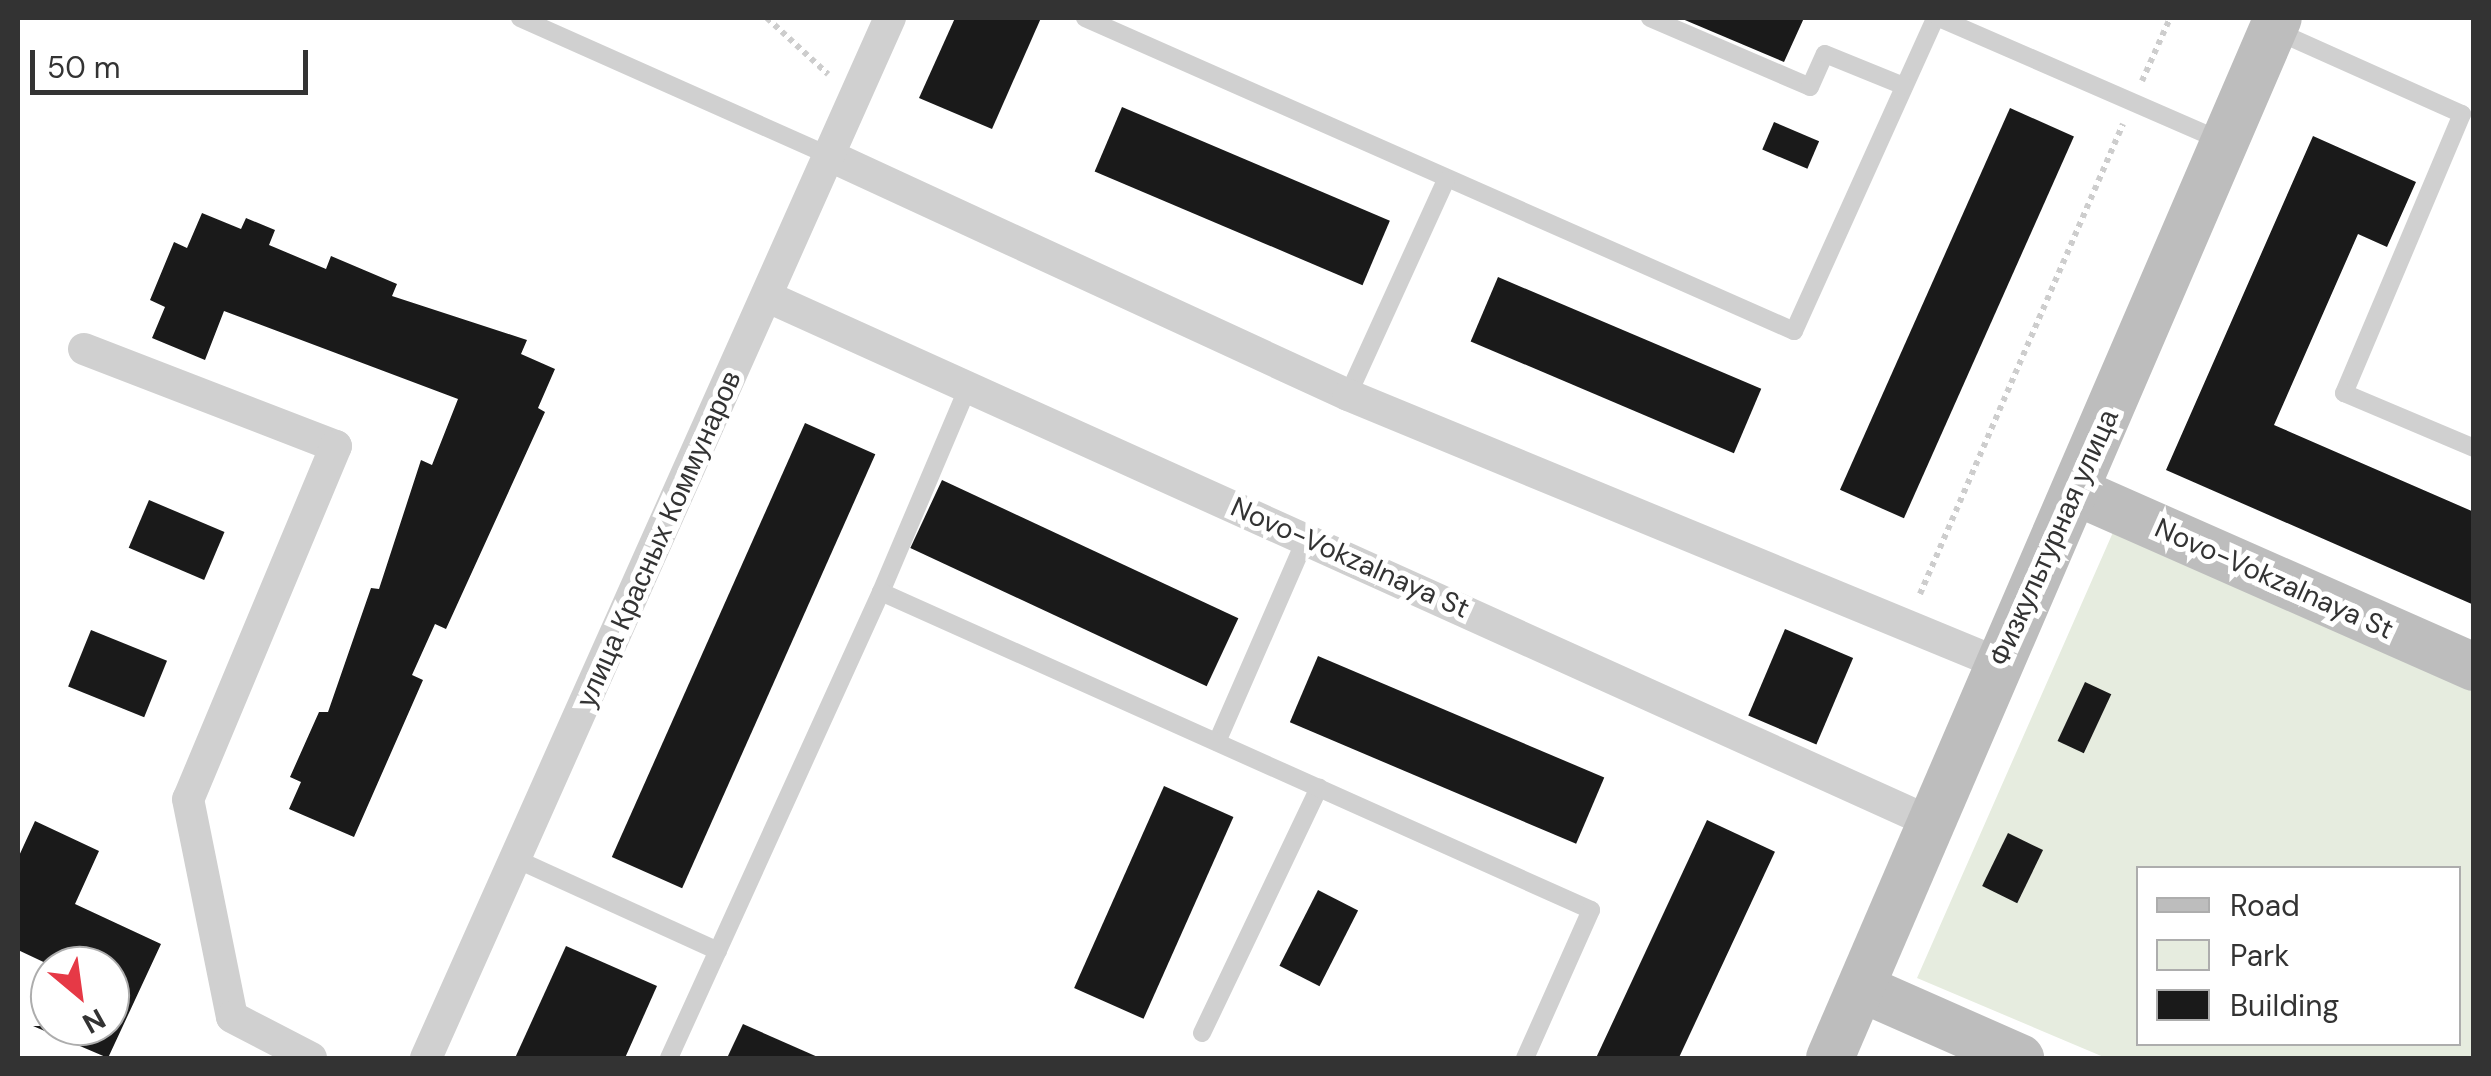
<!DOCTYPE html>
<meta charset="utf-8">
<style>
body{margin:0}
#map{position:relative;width:2491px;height:1076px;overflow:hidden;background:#fff;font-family:"DM Sans",sans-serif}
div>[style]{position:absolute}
.green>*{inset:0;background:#e6ecdf}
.building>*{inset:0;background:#1a1a1a;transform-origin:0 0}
.path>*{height:6px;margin-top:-3px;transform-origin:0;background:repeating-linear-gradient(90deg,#cdcdcd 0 5px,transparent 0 10px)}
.lane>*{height:18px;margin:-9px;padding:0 9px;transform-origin:9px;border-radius:9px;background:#d0d0d0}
.street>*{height:32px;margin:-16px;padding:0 16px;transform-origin:16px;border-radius:16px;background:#d0d0d0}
.secondary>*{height:48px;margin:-24px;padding:0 24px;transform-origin:24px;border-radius:24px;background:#bdbdbd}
span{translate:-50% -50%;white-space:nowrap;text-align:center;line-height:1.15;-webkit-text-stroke:10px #fff;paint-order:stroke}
.street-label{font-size:28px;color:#333}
.frame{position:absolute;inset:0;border:20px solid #333;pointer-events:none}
.legend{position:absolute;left:2136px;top:866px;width:325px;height:180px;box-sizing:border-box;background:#fff;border:2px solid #adadad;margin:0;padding:12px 18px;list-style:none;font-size:30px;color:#333}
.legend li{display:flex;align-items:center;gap:20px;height:50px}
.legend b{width:50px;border:2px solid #adadad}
.north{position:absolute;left:30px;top:946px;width:100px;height:100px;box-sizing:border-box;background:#fff;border:2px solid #adadad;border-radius:50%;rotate:151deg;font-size:28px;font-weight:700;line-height:40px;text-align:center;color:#333}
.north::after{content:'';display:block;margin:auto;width:35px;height:45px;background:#e63946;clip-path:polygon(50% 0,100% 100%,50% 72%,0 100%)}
.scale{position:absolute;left:30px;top:50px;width:278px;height:45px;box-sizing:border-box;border:5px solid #333;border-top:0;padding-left:12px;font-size:30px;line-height:35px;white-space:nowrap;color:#333;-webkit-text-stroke:8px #fff;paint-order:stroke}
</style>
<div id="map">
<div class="green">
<div style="clip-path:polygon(evenodd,2114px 530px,2473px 688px,2473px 1058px,2106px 1058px,1917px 978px,2114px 530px,2138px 868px,2458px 868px,2458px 1044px,2138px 1044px,2138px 868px)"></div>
</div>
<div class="building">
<div style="clip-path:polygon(955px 18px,1041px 18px,992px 129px,919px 98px)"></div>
<div style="clip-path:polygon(1680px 18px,1804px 18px,1784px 62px)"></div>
<div style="left:1122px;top:107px;width:291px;height:70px;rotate:23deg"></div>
<div style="left:2010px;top:108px;width:70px;height:418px;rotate:24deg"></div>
<div style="left:1774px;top:122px;width:49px;height:30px;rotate:23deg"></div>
<div style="clip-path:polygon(2313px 136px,2416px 182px,2387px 247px,2358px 234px,2274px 425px,2474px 512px,2474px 605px,2166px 470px)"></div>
<div style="clip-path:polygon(202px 213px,241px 229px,246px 218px,275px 230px,269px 245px,326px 269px,331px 256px,397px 284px,392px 296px,527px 340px,521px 354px,555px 369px,538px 408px,545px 412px,446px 629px,435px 624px,412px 675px,423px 680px,354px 837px,289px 809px,301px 782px,290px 777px,319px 712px,328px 712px,371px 588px,379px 589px,421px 460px,432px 465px,458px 399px,224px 311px,205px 360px,152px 338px,165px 307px,150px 300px,174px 242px,187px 248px)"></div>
<div style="left:1498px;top:277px;width:286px;height:70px;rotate:23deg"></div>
<div style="left:805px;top:423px;width:77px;height:475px;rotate:24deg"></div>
<div style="left:942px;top:480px;width:327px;height:75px;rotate:25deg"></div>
<div style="left:149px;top:500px;width:82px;height:52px;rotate:23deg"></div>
<div style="left:1785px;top:629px;width:74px;height:94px;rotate:23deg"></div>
<div style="left:91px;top:630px;width:82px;height:61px;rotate:22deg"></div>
<div style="left:1318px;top:656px;width:311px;height:72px;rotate:23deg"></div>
<div style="left:2085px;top:682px;width:29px;height:65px;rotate:25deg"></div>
<div style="left:1164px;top:786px;width:76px;height:221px;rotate:24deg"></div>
<div style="left:1707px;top:820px;width:75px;height:261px;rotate:25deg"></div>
<div style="clip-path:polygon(35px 821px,99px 851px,75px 904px,161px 944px,108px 1058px,33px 1026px,110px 1026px,110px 966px,52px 966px,18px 950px,18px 858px)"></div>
<div style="left:2008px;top:833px;width:39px;height:59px;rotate:26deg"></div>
<div style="left:1318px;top:890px;width:45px;height:85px;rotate:27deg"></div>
<div style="clip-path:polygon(566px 946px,657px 986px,625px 1058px,515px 1058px)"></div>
<div style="clip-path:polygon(743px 1024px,820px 1058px,727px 1058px)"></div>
</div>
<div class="path">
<div style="left:767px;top:18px;width:83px;rotate:42.6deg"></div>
<div style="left:2142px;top:81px;width:69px;rotate:-66deg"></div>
<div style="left:1920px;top:594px;width:512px;rotate:-66.64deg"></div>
</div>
<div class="lane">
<div style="left:520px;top:18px;width:339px;rotate:24deg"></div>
<div style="left:1085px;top:18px;width:775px;rotate:23.82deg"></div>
<div style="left:1794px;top:331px;width:343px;rotate:-65.7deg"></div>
<div style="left:1650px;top:18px;width:174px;rotate:23.3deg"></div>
<div style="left:1810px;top:87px;width:36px;rotate:-66deg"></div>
<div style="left:1825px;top:54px;width:85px;rotate:22.1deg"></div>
<div style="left:1939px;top:18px;width:309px;rotate:23.5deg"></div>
<div style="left:2274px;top:30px;width:206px;rotate:24.1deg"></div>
<div style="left:2462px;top:114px;width:303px;rotate:112.9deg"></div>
<div style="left:2344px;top:393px;width:141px;rotate:22.9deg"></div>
<div style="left:1348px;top:395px;width:236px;rotate:-65.5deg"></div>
<div style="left:881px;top:592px;width:223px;rotate:-67deg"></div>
<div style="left:1217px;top:742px;width:223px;rotate:-66.4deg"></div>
<div style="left:516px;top:859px;width:222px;rotate:24.5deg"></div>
<div style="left:1202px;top:1033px;width:272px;rotate:-64.5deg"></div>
<div style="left:669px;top:1058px;width:512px;rotate:-65.54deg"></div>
<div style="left:881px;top:592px;width:778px;rotate:24.13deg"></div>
<div style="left:1591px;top:910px;width:162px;rotate:114deg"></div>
</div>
<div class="street">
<div style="left:830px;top:156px;width:570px;rotate:24.77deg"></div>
<div style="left:1348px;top:395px;width:703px;rotate:22.41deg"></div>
<div style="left:768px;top:297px;width:1275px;rotate:24.31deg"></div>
<div style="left:84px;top:349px;width:270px;rotate:21.1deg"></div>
<div style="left:336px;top:446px;width:383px;rotate:112.7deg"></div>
<div style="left:188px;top:799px;width:222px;rotate:78.6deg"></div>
<div style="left:232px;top:1017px;width:89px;rotate:27.4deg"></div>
<div style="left:426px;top:1058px;width:1139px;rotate:-65.96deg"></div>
</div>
<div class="secondary">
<div style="left:2075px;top:491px;width:436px;rotate:23.8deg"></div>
<div style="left:1861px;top:988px;width:174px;rotate:23.8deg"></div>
<div style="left:1830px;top:1058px;width:1132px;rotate:-66.7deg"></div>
</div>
<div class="street-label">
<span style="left:2054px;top:538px;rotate:-66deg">Физкультурная улица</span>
<span style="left:659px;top:539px;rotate:-66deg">улица Красных Коммунаров</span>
<span style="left:1350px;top:558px;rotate:24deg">Novo-Vokzalnaya St</span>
<span style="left:2274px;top:579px;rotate:24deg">Novo-Vokzalnaya St</span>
</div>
<div class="frame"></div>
<ul class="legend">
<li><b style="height:12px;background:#bdbdbd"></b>Road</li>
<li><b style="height:28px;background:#e6ecdf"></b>Park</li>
<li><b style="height:28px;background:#1a1a1a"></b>Building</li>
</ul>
<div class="north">N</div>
<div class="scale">50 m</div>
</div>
